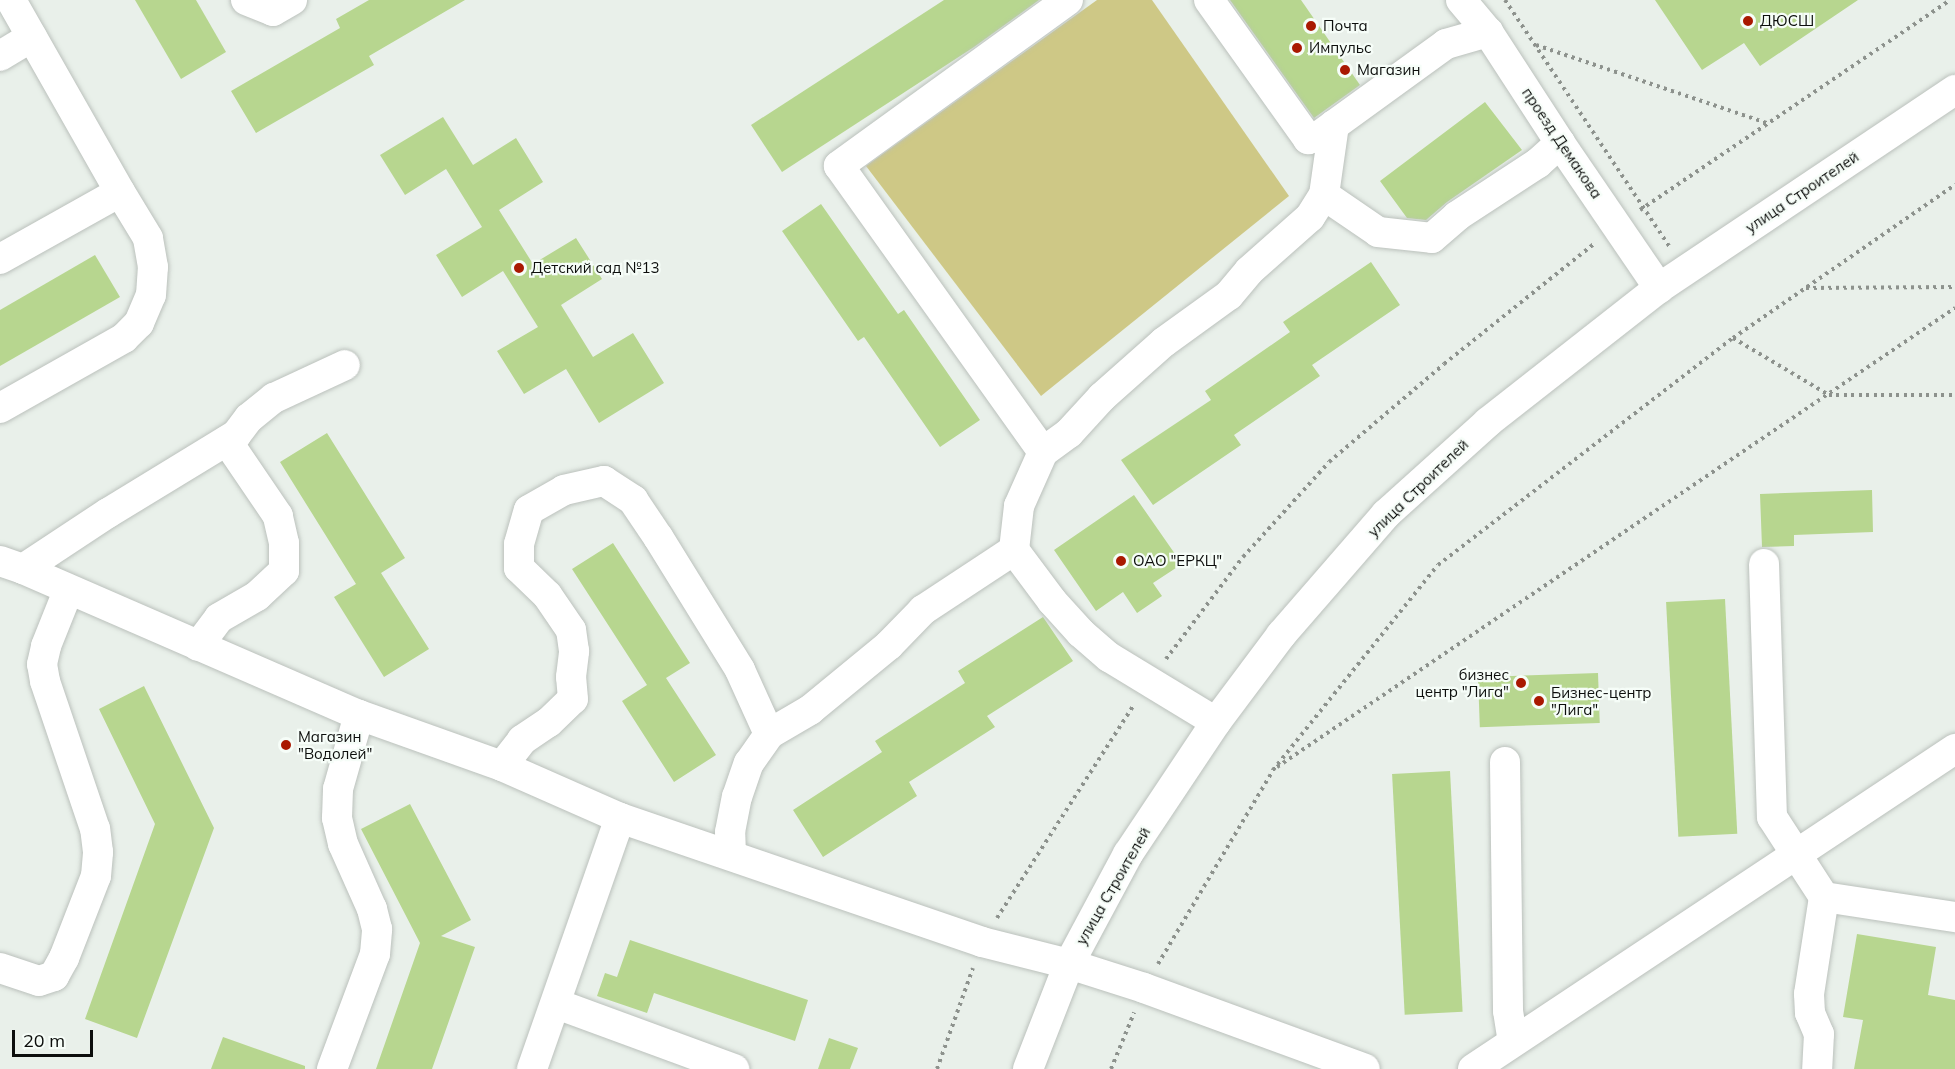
<!DOCTYPE html>
<meta charset="utf-8">
<style>
body{margin:0}
#map{position:relative;width:1955px;height:1069px;overflow:hidden;background:#e9f0ea;font-family:Mulish,sans-serif}
div>[style]{position:absolute}
.green>*{inset:0;background:#cec886}
.building>*{inset:0;background:#b7d68f;transform-origin:0 0}
.path>*{height:4px;margin-top:-2px;transform-origin:0;background:repeating-linear-gradient(90deg,#8d928d 0 3px,transparent 0 7.5px)}
.roads{filter:drop-shadow(0 0 2px #bbc1bc) drop-shadow(0 0 2px #bbc1bc)}
.minor>*{height:30px;margin:-15px;padding:0 15px;transform-origin:15px;border-radius:15px;background:#fff}
.dots>*{width:16px;height:16px;translate:-50% -50%;box-sizing:border-box;border:3px solid #f6fdf8;border-radius:50%}
span{translate:-50% -50%;white-space:nowrap;text-align:center;line-height:1.15;-webkit-text-stroke:4.5px #f6fdf8;paint-order:stroke}
.poi-label{font-size:15px;color:#0c0e0c}
.left{translate:0 -50%;text-align:left}
.right{translate:-100% -50%;text-align:right}
.street-label{font-size:15px;color:#0c0e0c}
.scale{position:absolute;left:12px;top:1030px;width:81px;height:27px;box-sizing:border-box;border:3px solid #0c0e0c;border-top:0;padding-left:8px;font-size:18px;line-height:21px;white-space:nowrap;color:#0c0e0c;-webkit-text-stroke:4px #f6fdf8;paint-order:stroke}
</style>
<div id="map">
<div class="green">
<div style="clip-path:polygon(1097px 0,1152px 0,1289px 196px,1041px 396px,866px 166px)"></div>
</div>
<div class="building">
<div style="clip-path:polygon(135px 0,196px 0,226px 52px,181px 79px)"></div>
<div style="clip-path:polygon(369px 0,465px 0,369px 56px,374px 65px,256px 133px,231px 91px,340px 28px,336px 19px)"></div>
<div style="clip-path:polygon(944px 0,1039px 0,974px 47px,782px 172px,751px 125px)"></div>
<div style="clip-path:polygon(1230px 0,1301px 0,1360px 85px,1314px 118px)"></div>
<div style="clip-path:polygon(1655px 0,1858px 0,1760px 66px,1744px 43px,1702px 70px)"></div>
<div style="clip-path:polygon(1485px 102px,1522px 150px,1447px 202px,1426px 220px,1407px 218px,1380px 181px)"></div>
<div style="clip-path:polygon(443px 117px,473px 165px,516px 138px,543px 182px,499px 210px,533px 264px,576px 238px,602px 279px,561px 305px,593px 357px,633px 333px,664px 383px,599px 423px,566px 369px,524px 394px,497px 351px,538px 327px,503px 271px,462px 297px,436px 255px,482px 227px,446px 169px,405px 195px,380px 155px)"></div>
<div style="clip-path:polygon(821px 204px,898px 314px,904px 310px,980px 420px,940px 447px,864px 337px,858px 341px,782px 231px)"></div>
<div style="clip-path:polygon(95px 255px,120px 297px,0 366px,0 310px)"></div>
<div style="clip-path:polygon(1371px 262px,1400px 305px,1312px 365px,1320px 376px,1234px 435px,1241px 445px,1153px 505px,1121px 460px,1211px 400px,1205px 391px,1290px 332px,1283px 322px)"></div>
<div style="clip-path:polygon(327px 433px,405px 558px,381px 573px,429px 649px,384px 677px,334px 597px,356px 584px,280px 462px)"></div>
<div style="clip-path:polygon(1872px 490px,1873px 532px,1794px 535px,1794px 546px,1762px 547px,1760px 494px)"></div>
<div style="clip-path:polygon(1134px 495px,1182px 564px,1153px 583px,1162px 596px,1137px 613px,1123px 592px,1096px 611px,1054px 550px)"></div>
<div style="clip-path:polygon(613px 543px,690px 663px,666px 678px,716px 755px,674px 782px,622px 701px,647px 685px,572px 569px)"></div>
<div style="left:1725px;top:599px;width:235px;height:59px;rotate:87deg"></div>
<div style="clip-path:polygon(1043px 617px,1073px 661px,987px 716px,995px 727px,909px 782px,917px 796px,823px 857px,793px 810px,882px 752px,875px 741px,965px 683px,958px 671px)"></div>
<div style="left:1598px;top:673px;width:50px;height:120px;rotate:88deg"></div>
<div style="clip-path:polygon(144px 686px,214px 828px,137px 1038px,85px 1019px,155px 824px,99px 709px)"></div>
<div style="left:1450px;top:771px;width:241px;height:58px;rotate:87deg"></div>
<div style="clip-path:polygon(410px 804px,471px 920px,441px 936px,475px 947px,432px 1069px,376px 1069px,420px 943px,361px 829px)"></div>
<div style="clip-path:polygon(1857px 934px,1936px 947px,1928px 995px,1955px 1000px,1955px 1069px,1854px 1069px,1863px 1020px,1843px 1017px)"></div>
<div style="clip-path:polygon(630px 940px,808px 1000px,795px 1041px,654px 993px,647px 1013px,597px 996px,605px 973px,617px 977px)"></div>
<div style="clip-path:polygon(223px 1037px,305px 1066px,305px 1069px,211px 1069px)"></div>
<div style="clip-path:polygon(829px 1038px,858px 1048px,850px 1069px,818px 1069px)"></div>
</div>
<div class="path">
<div style="left:1505px;top:0;width:299px;rotate:56.3deg"></div>
<div style="left:1536px;top:45px;width:244px;rotate:18.7deg"></div>
<div style="left:1640px;top:210px;width:374px;rotate:-34.1deg"></div>
<div style="left:1806px;top:288px;width:149px;rotate:-0.4deg"></div>
<div style="left:1733px;top:338px;width:112px;rotate:30.7deg"></div>
<div style="left:1829px;top:395px;width:126px"></div>
<div style="left:1166px;top:659px;width:128px;rotate:-53deg"></div>
<div style="left:1243px;top:557px;width:128px;rotate:-47.8deg"></div>
<div style="left:1329px;top:462px;width:151px;rotate:-40.4deg"></div>
<div style="left:1444px;top:364px;width:193px;rotate:-38.7deg"></div>
<div style="left:1277px;top:767px;width:819px;rotate:-34.1deg"></div>
<div style="left:997px;top:918px;width:253px;rotate:-57.3deg"></div>
<div style="left:1158px;top:964px;width:226px;rotate:-59.3deg"></div>
<div style="left:1273px;top:770px;width:263px;rotate:-51.2deg"></div>
<div style="left:1438px;top:565px;width:372px;rotate:-37.6deg"></div>
<div style="left:1733px;top:338px;width:270px;rotate:-34.6deg"></div>
<div style="left:937px;top:1069px;width:107px;rotate:-70.4deg"></div>
<div style="left:1111px;top:1069px;width:61px;rotate:-67.7deg"></div>
</div>
<div class="roads">
<div class="minor">
<div style="left:246px;top:0;width:29px;rotate:22deg"></div>
<div style="left:273px;top:11px;width:22px;rotate:-30deg"></div>
<div style="left:1068px;top:0;width:283px;rotate:144.1deg"></div>
<div style="left:839px;top:166px;width:351px;rotate:54.5deg"></div>
<div style="left:1043px;top:452px;width:32px;rotate:-36deg"></div>
<div style="left:1069px;top:433px;width:49px;rotate:-47.5deg"></div>
<div style="left:1102px;top:397px;width:83px;rotate:-41.6deg"></div>
<div style="left:1164px;top:342px;width:80px;rotate:-35.9deg"></div>
<div style="left:1229px;top:295px;width:31px;rotate:-50deg"></div>
<div style="left:1249px;top:271px;width:81px;rotate:-41.5deg"></div>
<div style="left:1310px;top:217px;width:26px;rotate:-58deg"></div>
<div style="left:1324px;top:195px;width:71px;rotate:-81.9deg"></div>
<div style="left:1209px;top:0;width:171px;rotate:54.5deg"></div>
<div style="left:1308px;top:139px;width:11px;rotate:-15deg"></div>
<div style="left:1319px;top:136px;width:157px;rotate:-35.9deg"></div>
<div style="left:1446px;top:44px;width:44px;rotate:-15.9deg"></div>
<div style="left:1461px;top:0;width:42px;rotate:49.8deg"></div>
<div style="left:1488px;top:32px;width:132px;rotate:57deg"></div>
<div style="left:1560px;top:143px;width:176px;rotate:55.7deg"></div>
<div style="left:0;top:56px;width:37px;rotate:-31deg"></div>
<div style="left:1324px;top:195px;width:65px;rotate:34.4deg"></div>
<div style="left:1378px;top:232px;width:54px;rotate:6.3deg"></div>
<div style="left:1432px;top:238px;width:33px;rotate:-41deg"></div>
<div style="left:1457px;top:216px;width:97px;rotate:-33.2deg"></div>
<div style="left:1538px;top:163px;width:30px;rotate:-42deg"></div>
<div style="left:0;top:259px;width:137px;rotate:-29.2deg"></div>
<div style="left:120px;top:192px;width:221px;rotate:-119.6deg"></div>
<div style="left:0;top:408px;width:142px;rotate:-29.4deg"></div>
<div style="left:124px;top:338px;width:21px;rotate:-45deg"></div>
<div style="left:139px;top:323px;width:30px;rotate:-67deg"></div>
<div style="left:151px;top:295px;width:28px;rotate:-86deg"></div>
<div style="left:153px;top:267px;width:29px;rotate:-100deg"></div>
<div style="left:148px;top:238px;width:54px;rotate:-121.3deg"></div>
<div style="left:1043px;top:452px;width:59px;rotate:114deg"></div>
<div style="left:1019px;top:506px;width:44px;rotate:96.5deg"></div>
<div style="left:1014px;top:550px;width:64px;rotate:53.3deg"></div>
<div style="left:1052px;top:601px;width:43px;rotate:47.8deg"></div>
<div style="left:1081px;top:633px;width:37px;rotate:41deg"></div>
<div style="left:1109px;top:657px;width:125px;rotate:31.3deg"></div>
<div style="left:0;top:561px;width:24px;rotate:19deg"></div>
<div style="left:23px;top:569px;width:366px;rotate:23.5deg"></div>
<div style="left:359px;top:715px;width:152px;rotate:19.6deg"></div>
<div style="left:502px;top:766px;width:129px;rotate:23.8deg"></div>
<div style="left:620px;top:818px;width:383px;rotate:18.9deg"></div>
<div style="left:982px;top:942px;width:90px;rotate:14.2deg"></div>
<div style="left:1069px;top:964px;width:79px;rotate:17.7deg"></div>
<div style="left:1144px;top:988px;width:235px;rotate:20.1deg"></div>
<div style="left:1764px;top:564px;width:253px;rotate:88.2deg"></div>
<div style="left:1772px;top:817px;width:95px;rotate:57deg"></div>
<div style="left:1824px;top:897px;width:98px;rotate:98.8deg"></div>
<div style="left:1809px;top:994px;width:19px;rotate:87deg"></div>
<div style="left:1810px;top:1013px;width:23px;rotate:67deg"></div>
<div style="left:1819px;top:1034px;width:35px;rotate:93deg"></div>
<div style="left:23px;top:569px;width:102px;rotate:-33.4deg"></div>
<div style="left:108px;top:513px;width:150px;rotate:-31.4deg"></div>
<div style="left:236px;top:435px;width:21px;rotate:-53deg"></div>
<div style="left:249px;top:418px;width:32px;rotate:-39deg"></div>
<div style="left:274px;top:398px;width:78px;rotate:-24.9deg"></div>
<div style="left:198px;top:646px;width:35px;rotate:-53deg"></div>
<div style="left:219px;top:618px;width:44px;rotate:-30.1deg"></div>
<div style="left:257px;top:596px;width:37px;rotate:-43deg"></div>
<div style="left:284px;top:571px;width:28px;rotate:-90deg"></div>
<div style="left:284px;top:543px;width:28px;rotate:-103deg"></div>
<div style="left:278px;top:516px;width:91px;rotate:-124.2deg"></div>
<div style="left:1505px;top:762px;width:249px;rotate:89.3deg"></div>
<div style="left:1508px;top:1011px;width:30px;rotate:81deg"></div>
<div style="left:502px;top:766px;width:33px;rotate:-52deg"></div>
<div style="left:522px;top:740px;width:32px;rotate:-34deg"></div>
<div style="left:549px;top:722px;width:33px;rotate:-44deg"></div>
<div style="left:573px;top:699px;width:22px;rotate:-95deg"></div>
<div style="left:571px;top:677px;width:26px;rotate:-83deg"></div>
<div style="left:574px;top:651px;width:21px;rotate:-98deg"></div>
<div style="left:571px;top:630px;width:42px;rotate:-124.4deg"></div>
<div style="left:547px;top:595px;width:39px;rotate:-136deg"></div>
<div style="left:519px;top:568px;width:24px;rotate:-90deg"></div>
<div style="left:519px;top:544px;width:35px;rotate:-74deg"></div>
<div style="left:529px;top:510px;width:40px;rotate:-29.7deg"></div>
<div style="left:564px;top:490px;width:41px;rotate:-12.7deg"></div>
<div style="left:604px;top:481px;width:35px;rotate:33deg"></div>
<div style="left:633px;top:500px;width:45px;rotate:56deg"></div>
<div style="left:658px;top:537px;width:156px;rotate:58.3deg"></div>
<div style="left:740px;top:670px;width:70px;rotate:65.6deg"></div>
<div style="left:731px;top:855px;width:23px;rotate:-92deg"></div>
<div style="left:730px;top:832px;width:36px;rotate:-79deg"></div>
<div style="left:737px;top:797px;width:36px;rotate:-71deg"></div>
<div style="left:749px;top:763px;width:35px;rotate:-55deg"></div>
<div style="left:769px;top:734px;width:48px;rotate:-30.3deg"></div>
<div style="left:810px;top:710px;width:102px;rotate:-39.4deg"></div>
<div style="left:889px;top:645px;width:49px;rotate:-45.8deg"></div>
<div style="left:923px;top:610px;width:109px;rotate:-33.4deg"></div>
<div style="left:1824px;top:897px;width:133px;rotate:8.7deg"></div>
<div style="left:0;top:968px;width:41px;rotate:18.4deg"></div>
<div style="left:39px;top:981px;width:16px;rotate:-18deg"></div>
<div style="left:54px;top:976px;width:21px;rotate:-61deg"></div>
<div style="left:64px;top:958px;width:88px;rotate:-68.7deg"></div>
<div style="left:96px;top:876px;width:24px;rotate:-85deg"></div>
<div style="left:98px;top:852px;width:23px;rotate:-97deg"></div>
<div style="left:95px;top:829px;width:156px;rotate:-108.7deg"></div>
<div style="left:45px;top:681px;width:17px;rotate:-100deg"></div>
<div style="left:42px;top:664px;width:18px;rotate:-77deg"></div>
<div style="left:46px;top:646px;width:59px;rotate:-68.2deg"></div>
<div style="left:557px;top:1004px;width:189px;rotate:20.2deg"></div>
<div style="left:332px;top:1069px;width:123px;rotate:-69.5deg"></div>
<div style="left:375px;top:954px;width:25px;rotate:-85deg"></div>
<div style="left:377px;top:929px;width:21px;rotate:-104deg"></div>
<div style="left:372px;top:909px;width:71px;rotate:-114deg"></div>
<div style="left:343px;top:844px;width:27px;rotate:-103deg"></div>
<div style="left:337px;top:818px;width:29px;rotate:-88deg"></div>
<div style="left:338px;top:789px;width:77px;rotate:-74.2deg"></div>
<div style="left:532px;top:1069px;width:266px;rotate:-70.7deg"></div>
<div style="left:1028px;top:1069px;width:113px;rotate:-68.7deg"></div>
<div style="left:1069px;top:964px;width:125px;rotate:-61.8deg"></div>
<div style="left:1128px;top:854px;width:159px;rotate:-56.3deg"></div>
<div style="left:1216px;top:722px;width:109px;rotate:-53.2deg"></div>
<div style="left:1281px;top:635px;width:160px;rotate:-49deg"></div>
<div style="left:1386px;top:514px;width:137px;rotate:-42deg"></div>
<div style="left:1488px;top:422px;width:217px;rotate:-38.1deg"></div>
<div style="left:1659px;top:288px;width:356px;rotate:-33.8deg"></div>
<div style="left:1473px;top:1069px;width:579px;rotate:-33.58deg"></div>
</div>
</div>
<div class="dots">
<div style="left:1748px;top:21px;background:#a91901"></div>
<div style="left:1311px;top:26px;background:#a91901"></div>
<div style="left:1297px;top:48px;background:#a91901"></div>
<div style="left:1345px;top:70px;background:#a91901"></div>
<div style="left:519px;top:268px;background:#a91901"></div>
<div style="left:1121px;top:561px;background:#a91901"></div>
<div style="left:1521px;top:683px;background:#a91901"></div>
<div style="left:1539px;top:701px;background:#a91901"></div>
<div style="left:286px;top:745px;background:#a91901"></div>
</div>
<div class="poi-label">
<span class="left" style="left:1760px;top:21px">ДЮСШ</span>
<span class="left" style="left:1323px;top:26px">Почта</span>
<span class="left" style="left:1309px;top:48px">Импульс</span>
<span class="left" style="left:1357px;top:70px">Магазин</span>
<span class="left" style="left:531px;top:268px">Детский сад №13</span>
<span class="left" style="left:1133px;top:561px">ОАО "ЕРКЦ"</span>
<span class="right" style="left:1509px;top:683px">бизнес<br>центр "Лига"</span>
<span class="left" style="left:1551px;top:701px">Бизнес-центр<br>"Лига"</span>
<span class="left" style="left:298px;top:745px">Магазин<br>"Водолей"</span>
</div>
<div class="street-label">
<span style="left:1562px;top:143px;rotate:56deg">проезд Демакова</span>
<span style="left:1802px;top:192px;rotate:-34deg">улица Строителей</span>
<span style="left:1418px;top:488px;rotate:-44deg">улица Строителей</span>
<span style="left:1113px;top:886px;rotate:-60deg">улица Строителей</span>
</div>
<div class="scale">20 m</div>
</div>
